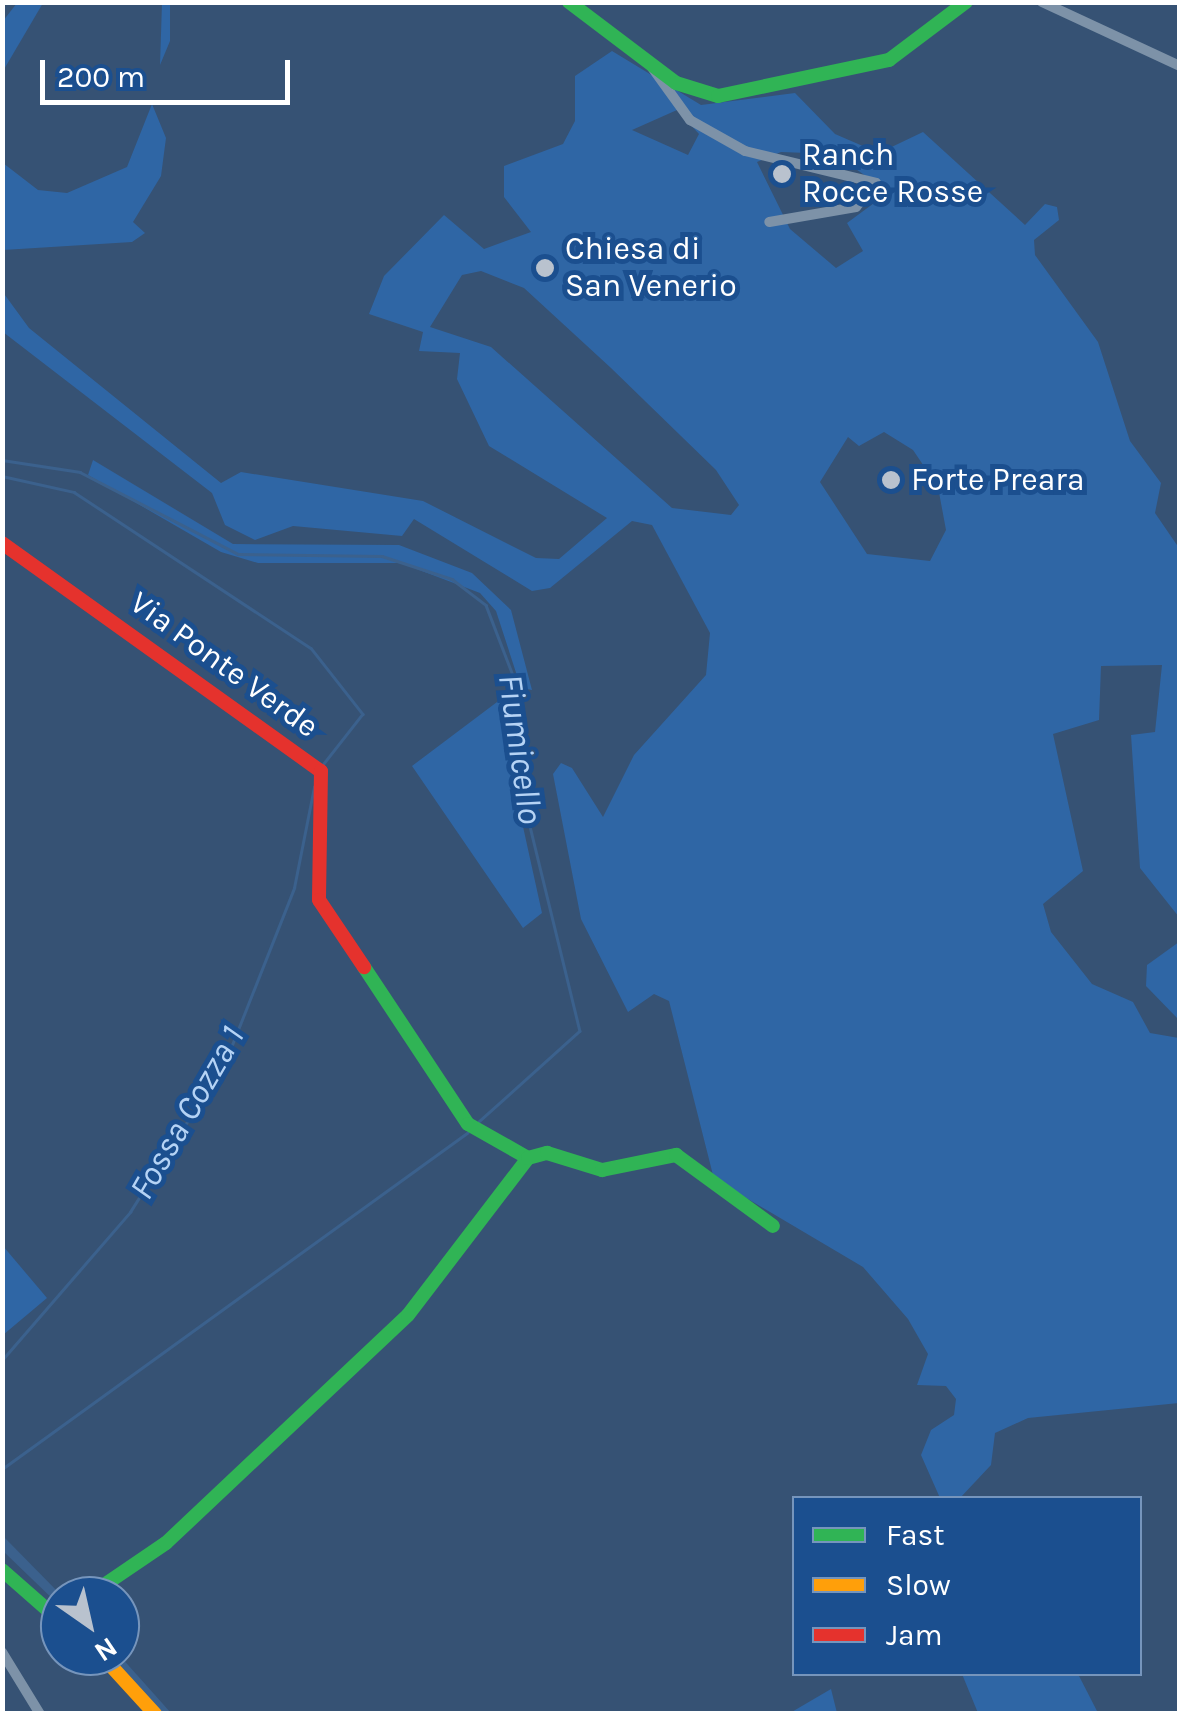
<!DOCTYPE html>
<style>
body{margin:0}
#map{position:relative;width:1182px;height:1716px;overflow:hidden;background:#365274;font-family:Karla,sans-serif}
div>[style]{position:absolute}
.green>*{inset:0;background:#2f66a5}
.water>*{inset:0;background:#3b618d}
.stream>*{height:2.5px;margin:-1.25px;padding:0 1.25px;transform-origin:1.25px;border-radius:1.25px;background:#3b618d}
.street>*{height:10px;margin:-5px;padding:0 5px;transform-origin:5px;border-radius:5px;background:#7d92a8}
.fast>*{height:14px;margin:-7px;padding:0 7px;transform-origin:7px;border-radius:7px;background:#30b455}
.slow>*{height:14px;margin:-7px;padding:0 7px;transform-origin:7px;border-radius:7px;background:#ff9f0a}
.jam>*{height:14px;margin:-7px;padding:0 7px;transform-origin:7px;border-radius:7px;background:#e5322d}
.dots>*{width:28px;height:28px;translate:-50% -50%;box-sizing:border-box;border:5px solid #1b4f8f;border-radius:50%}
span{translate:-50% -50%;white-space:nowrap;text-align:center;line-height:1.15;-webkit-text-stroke:10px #1b4f8f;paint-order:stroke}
.poi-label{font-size:32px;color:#fff}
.left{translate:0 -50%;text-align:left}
.street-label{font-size:32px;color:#fff}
.water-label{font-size:35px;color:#b5d3f5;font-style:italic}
.frame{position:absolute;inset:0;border:5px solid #fff;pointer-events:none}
.legend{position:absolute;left:792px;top:1496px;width:350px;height:180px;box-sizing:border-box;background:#1b4f8f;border:2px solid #7695bc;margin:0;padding:12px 18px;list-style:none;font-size:30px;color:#fff}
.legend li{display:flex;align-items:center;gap:20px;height:50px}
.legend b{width:50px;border:2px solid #7695bc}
.north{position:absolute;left:40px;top:1576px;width:100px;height:100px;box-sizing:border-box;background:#1b4f8f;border:2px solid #7695bc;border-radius:50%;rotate:146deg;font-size:28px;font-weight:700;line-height:40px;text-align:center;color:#fff}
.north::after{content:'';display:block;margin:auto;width:35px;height:45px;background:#b9c2ce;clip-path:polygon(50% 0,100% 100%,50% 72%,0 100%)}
.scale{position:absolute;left:40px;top:60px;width:250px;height:45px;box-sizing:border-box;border:5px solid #fff;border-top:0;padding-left:12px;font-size:30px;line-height:35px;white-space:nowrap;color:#fff;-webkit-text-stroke:8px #1b4f8f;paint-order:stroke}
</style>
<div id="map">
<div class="green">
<div style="clip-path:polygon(17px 3px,43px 3px,3px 71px,3px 21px)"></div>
<div style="clip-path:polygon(162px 3px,170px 3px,170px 41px,160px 65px)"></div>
<div style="clip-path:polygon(evenodd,612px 51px,701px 105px,795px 93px,835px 134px,879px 153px,923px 132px,1025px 225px,1045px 204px,1057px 207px,1059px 220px,1034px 240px,1035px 255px,1098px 342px,1130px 441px,1161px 483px,1155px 513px,1179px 548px,1179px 917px,1140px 868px,1131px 735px,1155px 732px,1162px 665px,1101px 666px,1099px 720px,1053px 734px,1083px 871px,1043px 904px,1051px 932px,1092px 984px,1133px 1002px,1150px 1033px,1179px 1038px,1179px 1403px,1028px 1418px,995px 1433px,991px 1465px,960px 1498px,940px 1498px,921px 1455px,931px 1430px,954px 1415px,956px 1399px,946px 1386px,917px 1385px,928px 1354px,908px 1319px,863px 1267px,714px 1179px,669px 1001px,654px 994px,628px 1012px,581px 919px,553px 774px,561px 763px,572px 768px,603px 817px,634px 755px,706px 675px,710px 633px,652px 525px,632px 521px,550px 588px,532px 591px,414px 519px,402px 536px,293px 526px,255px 540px,225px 525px,212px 493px,3px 332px,2px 291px,29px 328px,221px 483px,241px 472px,423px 501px,536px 558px,559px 559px,607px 518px,489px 446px,457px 379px,460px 353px,419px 351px,423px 332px,369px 314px,384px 276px,444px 215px,484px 249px,531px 232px,504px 197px,504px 166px,563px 144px,575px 121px,575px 76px,612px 51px,677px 110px,699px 134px,688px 155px,632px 130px,677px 110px,612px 51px,781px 152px,834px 154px,889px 192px,847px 223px,863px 251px,836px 268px,790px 229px,757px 162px,781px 152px,612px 51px,481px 271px,524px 288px,611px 368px,716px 470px,739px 505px,731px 515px,672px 508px,491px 347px,430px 327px,462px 275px,481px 271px,612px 51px,884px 432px,913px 450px,938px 487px,946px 530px,930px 561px,867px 554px,820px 482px,848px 437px,859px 446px,884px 432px)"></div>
<div style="clip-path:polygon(152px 104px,166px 138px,161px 176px,133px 222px,145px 233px,132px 242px,3px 250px,3px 163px,38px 190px,67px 193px,127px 167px)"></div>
<div style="clip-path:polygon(93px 460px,233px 544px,399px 545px,472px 573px,511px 610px,532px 690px,521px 688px,496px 611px,480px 593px,401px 563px,258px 563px,221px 552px,88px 475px)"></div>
<div style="clip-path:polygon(517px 687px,522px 822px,542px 913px,523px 928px,412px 766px)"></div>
<div style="clip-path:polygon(1179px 942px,1179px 1020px,1146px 986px,1147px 965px)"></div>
<div style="clip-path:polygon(3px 1246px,47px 1298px,3px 1335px,2px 1335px)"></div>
<div style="clip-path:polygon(962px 1674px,1078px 1674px,1098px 1713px,978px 1713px)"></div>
<div style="clip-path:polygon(831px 1689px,837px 1713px,790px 1713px)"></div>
</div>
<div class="water">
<div style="clip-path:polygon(3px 1536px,62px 1596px,60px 1606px,3px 1551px)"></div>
<div style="clip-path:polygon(110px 1656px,120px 1656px,171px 1713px,162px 1713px)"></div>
</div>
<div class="stream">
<div style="left:2px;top:460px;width:79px;rotate:8.7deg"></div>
<div style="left:80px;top:472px;width:178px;rotate:27.4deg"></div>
<div style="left:238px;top:554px;width:144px;rotate:0.8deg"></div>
<div style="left:382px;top:556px;width:74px;rotate:18.2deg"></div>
<div style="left:452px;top:579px;width:43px;rotate:37.4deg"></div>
<div style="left:486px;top:605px;width:84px;rotate:69deg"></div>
<div style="left:516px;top:683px;width:136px;rotate:84.9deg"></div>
<div style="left:528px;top:818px;width:219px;rotate:76.3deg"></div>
<div style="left:580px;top:1031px;width:135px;rotate:138deg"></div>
<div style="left:2px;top:476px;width:74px;rotate:12.5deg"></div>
<div style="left:74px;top:492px;width:284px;rotate:33.4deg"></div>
<div style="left:311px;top:648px;width:84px;rotate:51.8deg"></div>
<div style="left:363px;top:714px;width:65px;rotate:128.1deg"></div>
<div style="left:2px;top:1360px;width:196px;rotate:-49.1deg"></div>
<div style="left:130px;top:1212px;width:180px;rotate:-57.7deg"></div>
<div style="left:226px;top:1060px;width:185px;rotate:-68.4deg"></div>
<div style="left:294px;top:888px;width:103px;rotate:-78.8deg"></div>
<div style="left:2px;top:1469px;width:574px;rotate:-35.85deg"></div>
</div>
<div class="street">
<div style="left:1042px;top:2px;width:152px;rotate:24.9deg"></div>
<div style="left:651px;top:66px;width:67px;rotate:54.2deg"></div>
<div style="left:690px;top:120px;width:63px;rotate:29.4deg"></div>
<div style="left:745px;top:151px;width:135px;rotate:13.7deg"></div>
<div style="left:876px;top:183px;width:31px;rotate:130deg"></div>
<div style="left:856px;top:207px;width:88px;rotate:170.2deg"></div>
<div style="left:2px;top:1652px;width:73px;rotate:58.5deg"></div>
</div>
<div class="fast">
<div style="left:569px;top:2px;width:134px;rotate:37.1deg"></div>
<div style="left:676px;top:83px;width:44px;rotate:17.2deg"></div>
<div style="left:718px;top:96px;width:175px;rotate:-11.9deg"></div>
<div style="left:889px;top:60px;width:96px;rotate:-37deg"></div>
<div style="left:364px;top:967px;width:188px;rotate:56.5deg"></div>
<div style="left:468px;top:1124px;width:69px;rotate:29.5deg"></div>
<div style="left:2px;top:1570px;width:77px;rotate:41.3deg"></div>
<div style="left:88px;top:1596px;width:94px;rotate:-34.2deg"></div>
<div style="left:166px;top:1543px;width:332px;rotate:-43.3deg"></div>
<div style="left:408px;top:1315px;width:198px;rotate:-52.6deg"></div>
<div style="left:528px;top:1158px;width:20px;rotate:-15deg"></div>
<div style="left:547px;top:1153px;width:58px;rotate:17.2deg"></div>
<div style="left:602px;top:1170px;width:76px;rotate:-11.5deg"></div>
<div style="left:676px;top:1155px;width:120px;rotate:36.2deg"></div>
</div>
<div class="slow">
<div style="left:102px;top:1656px;width:79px;rotate:47.6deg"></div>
</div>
<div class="jam">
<div style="left:2px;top:543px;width:392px;rotate:35.6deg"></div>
<div style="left:321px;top:771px;width:129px;rotate:90.9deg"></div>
<div style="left:319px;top:900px;width:81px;rotate:56.1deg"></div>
</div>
<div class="dots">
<div style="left:782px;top:174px;background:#b9c2ce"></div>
<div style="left:545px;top:268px;background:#b9c2ce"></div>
<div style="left:891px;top:480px;background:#b9c2ce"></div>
</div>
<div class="poi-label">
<span class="left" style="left:802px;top:174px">Ranch<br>Rocce Rosse</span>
<span class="left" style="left:565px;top:268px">Chiesa di<br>San Venerio</span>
<span class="left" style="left:911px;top:480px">Forte Preara</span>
</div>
<div class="street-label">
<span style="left:224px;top:665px;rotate:36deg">Via Ponte Verde</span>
</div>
<div class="water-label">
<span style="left:520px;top:749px;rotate:82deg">Fiumicello</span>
<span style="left:187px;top:1113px;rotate:-60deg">Fossa Cozza 1</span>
</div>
<div class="frame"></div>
<ul class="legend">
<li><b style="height:12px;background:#30b455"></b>Fast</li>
<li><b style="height:12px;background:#ff9f0a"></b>Slow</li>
<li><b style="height:12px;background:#e5322d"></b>Jam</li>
</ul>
<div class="north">N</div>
<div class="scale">200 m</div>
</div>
